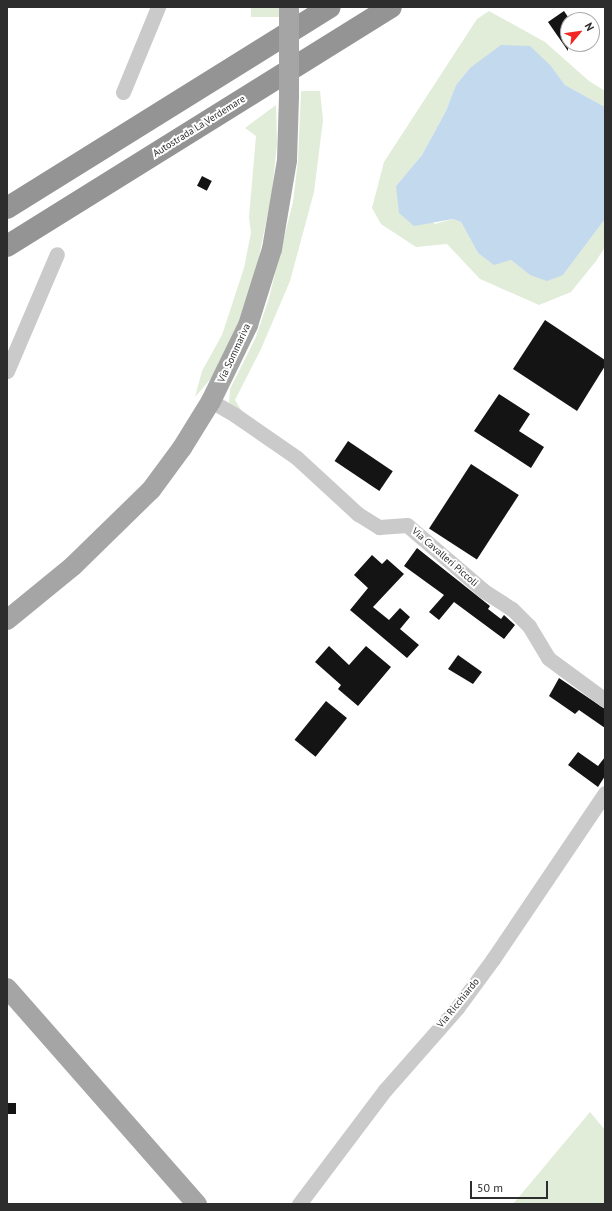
<!DOCTYPE html>
<style>
body{margin:0}
#map{position:relative;width:612px;height:1211px;overflow:hidden;background:#fff;font-family:"PT Sans",sans-serif}
div>[style]{position:absolute}
.green>*{inset:0;background:#e1ecd9;transform-origin:0 0}
.water>*{inset:0;background:#c3d9ed}
.building>*{inset:0;background:#141414;transform-origin:0 0}
.minor>*{height:15px;margin:-7.5px;padding:0 7.5px;transform-origin:7.5px;border-radius:7.5px;background:#cacaca}
.major>*{height:20px;margin:-10px;padding:0 10px;transform-origin:10px;border-radius:10px;background:#a5a5a5}
.highway>*{height:22px;margin:-11px;padding:0 11px;transform-origin:11px;border-radius:11px;background:#949494}
.major-bridge>*{height:20px;margin:-10px;padding:0 10px;transform-origin:10px;border-radius:10px;background:#a5a5a5}
span{translate:-50% -50%;white-space:nowrap;text-align:center;line-height:1.15;-webkit-text-stroke:4px #fff;paint-order:stroke}
.street-label{font-size:10px;color:#2d2d2d}
.frame{position:absolute;inset:0;border:8px solid #2d2d2d;pointer-events:none}
.north{position:absolute;left:560px;top:12px;width:40px;height:40px;box-sizing:border-box;background:#fff;border:1px solid #ababab;border-radius:50%;rotate:61deg;font-size:11px;font-weight:700;line-height:16px;text-align:center;color:#2d2d2d}
.north::after{content:'';display:block;margin:auto;width:14px;height:18px;background:#f02722;clip-path:polygon(50% 0,100% 100%,50% 72%,0 100%)}
.scale{position:absolute;left:470px;top:1181px;width:78px;height:18px;box-sizing:border-box;border:2px solid #2d2d2d;border-top:0;padding-left:5px;font-size:12px;line-height:14px;white-space:nowrap;color:#2d2d2d;-webkit-text-stroke:3px #fff;paint-order:stroke}
</style>
<div id="map">
<div class="green">
<div style="left:251px;top:7px;width:29px;height:10px"></div>
<div style="clip-path:polygon(489px 11px,545px 42px,589px 81px,605px 91px,605px 107px,565px 85px,551px 66px,470px 68px,456px 85px,446px 111px,422px 155px,396px 186px,435px 224px,453px 219px,461px 222px,478px 253px,494px 264px,511px 260px,530px 275px,563px 275px,605px 219px,605px 247px,596px 261px,571px 292px,539px 305px,480px 279px,447px 244px,416px 247px,381px 224px,372px 208px,384px 162px,477px 19px)"></div>
<div style="clip-path:polygon(301px 91px,320px 91px,323px 120px,314px 192px,290px 281px,261px 349px,235px 400px,241px 410px,229px 404px,230px 389px,256px 337px,269px 298px,293px 202px,298px 160px)"></div>
<div style="clip-path:polygon(276px 105px,277px 144px,272px 192px,257px 267px,237px 326px,214px 375px,195px 397px,202px 371px,222px 335px,244px 268px,251px 233px,249px 217px,256px 136px,245px 128px)"></div>
<div style="clip-path:polygon(590px 1112px,605px 1130px,605px 1204px,513px 1204px)"></div>
</div>
<div class="water">
<div style="clip-path:polygon(501px 45px,530px 46px,551px 66px,565px 85px,605px 107px,605px 219px,563px 275px,547px 281px,530px 275px,511px 260px,494px 265px,478px 253px,461px 222px,453px 219px,414px 226px,399px 213px,396px 186px,422px 155px,446px 111px,456px 85px,470px 68px)"></div>
</div>
<div class="building">
<div style="clip-path:polygon(564px 11px,568px 17px,568px 51px,548px 22px)"></div>
<div style="left:202px;top:176px;width:11px;height:11px;rotate:27deg"></div>
<div style="clip-path:polygon(545px 320px,605px 360px,605px 366px,577px 411px,513px 369px)"></div>
<div style="clip-path:polygon(499px 394px,530px 414px,519px 431px,544px 447px,531px 468px,474px 431px)"></div>
<div style="left:348px;top:441px;width:54px;height:24px;rotate:34deg"></div>
<div style="left:471px;top:464px;width:57px;height:77px;rotate:33deg"></div>
<div style="clip-path:polygon(417px 548px,490px 606px,488px 609px,501px 619px,504px 615px,515px 625px,504px 639px,454px 602px,439px 620px,429px 612px,444px 595px,404px 566px)"></div>
<div style="clip-path:polygon(372px 555px,382px 564px,387px 559px,404px 574px,373px 607px,389px 620px,400px 608px,410px 617px,400px 629px,419px 645px,407px 658px,350px 610px,368px 588px,354px 575px)"></div>
<div style="clip-path:polygon(329px 646px,349px 665px,366px 646px,391px 667px,358px 706px,338px 689px,341px 685px,315px 662px)"></div>
<div style="clip-path:polygon(458px 655px,482px 672px,473px 684px,448px 669px)"></div>
<div style="clip-path:polygon(559px 678px,605px 709px,605px 728px,579px 710px,575px 714px,549px 696px)"></div>
<div style="left:326px;top:701px;width:27px;height:50px;rotate:39deg"></div>
<div style="clip-path:polygon(578px 752px,598px 766px,605px 757px,605px 776px,598px 787px,568px 765px)"></div>
<div style="left:7px;top:1103px;width:9px;height:11px"></div>
</div>
<div class="minor">
<div style="left:123px;top:92px;width:92px;rotate:-67.6deg"></div>
<div style="left:7px;top:371px;width:127px;rotate:-66.9deg"></div>
<div style="left:211px;top:401px;width:28px;rotate:30deg"></div>
<div style="left:235px;top:415px;width:75px;rotate:34.7deg"></div>
<div style="left:297px;top:458px;width:83px;rotate:42.6deg"></div>
<div style="left:358px;top:514px;width:25px;rotate:32deg"></div>
<div style="left:379px;top:527px;width:28px;rotate:-4deg"></div>
<div style="left:407px;top:525px;width:101px;rotate:40.6deg"></div>
<div style="left:484px;top:591px;width:33px;rotate:33deg"></div>
<div style="left:512px;top:609px;width:24px;rotate:45deg"></div>
<div style="left:529px;top:626px;width:37px;rotate:59deg"></div>
<div style="left:548px;top:658px;width:71px;rotate:36.4deg"></div>
<div style="left:299px;top:1204px;width:143px;rotate:-53deg"></div>
<div style="left:385px;top:1090px;width:109px;rotate:-48.7deg"></div>
<div style="left:457px;top:1008px;width:61px;rotate:-53.7deg"></div>
<div style="left:493px;top:959px;width:200px;rotate:-56deg"></div>
</div>
<div class="major">
<div style="left:7px;top:620px;width:85px;rotate:-39.3deg"></div>
<div style="left:73px;top:566px;width:109px;rotate:-44.3deg"></div>
<div style="left:151px;top:490px;width:52px;rotate:-53.6deg"></div>
<div style="left:182px;top:448px;width:55px;rotate:-58.3deg"></div>
<div style="left:211px;top:401px;width:85px;rotate:-64deg"></div>
<div style="left:248px;top:325px;width:80px;rotate:-72.5deg"></div>
<div style="left:272px;top:249px;width:90px;rotate:-80.4deg"></div>
<div style="left:287px;top:160px;width:63px;rotate:-88.2deg"></div>
<div style="left:7px;top:988px;width:288px;rotate:48.7deg"></div>
</div>
<div class="highway">
<div style="left:7px;top:208px;width:380px;rotate:-31.9deg"></div>
<div style="left:7px;top:246px;width:452px;rotate:-31.9deg"></div>
</div>
<div class="major-bridge">
<div style="left:289px;top:97px;width:88px;rotate:-90deg"></div>
</div>
<div class="street-label">
<span style="left:199px;top:126px;rotate:-32deg">Autostrada La Verdemare</span>
<span style="left:234px;top:353px;rotate:-65deg">Via Sommariva</span>
<span style="left:445px;top:557px;rotate:41deg">Via Cavalleri Piccoli</span>
<span style="left:458px;top:1003px;rotate:-51deg">Via Ricchiardo</span>
</div>
<div class="frame"></div>
<div class="north">N</div>
<div class="scale">50 m</div>
</div>
